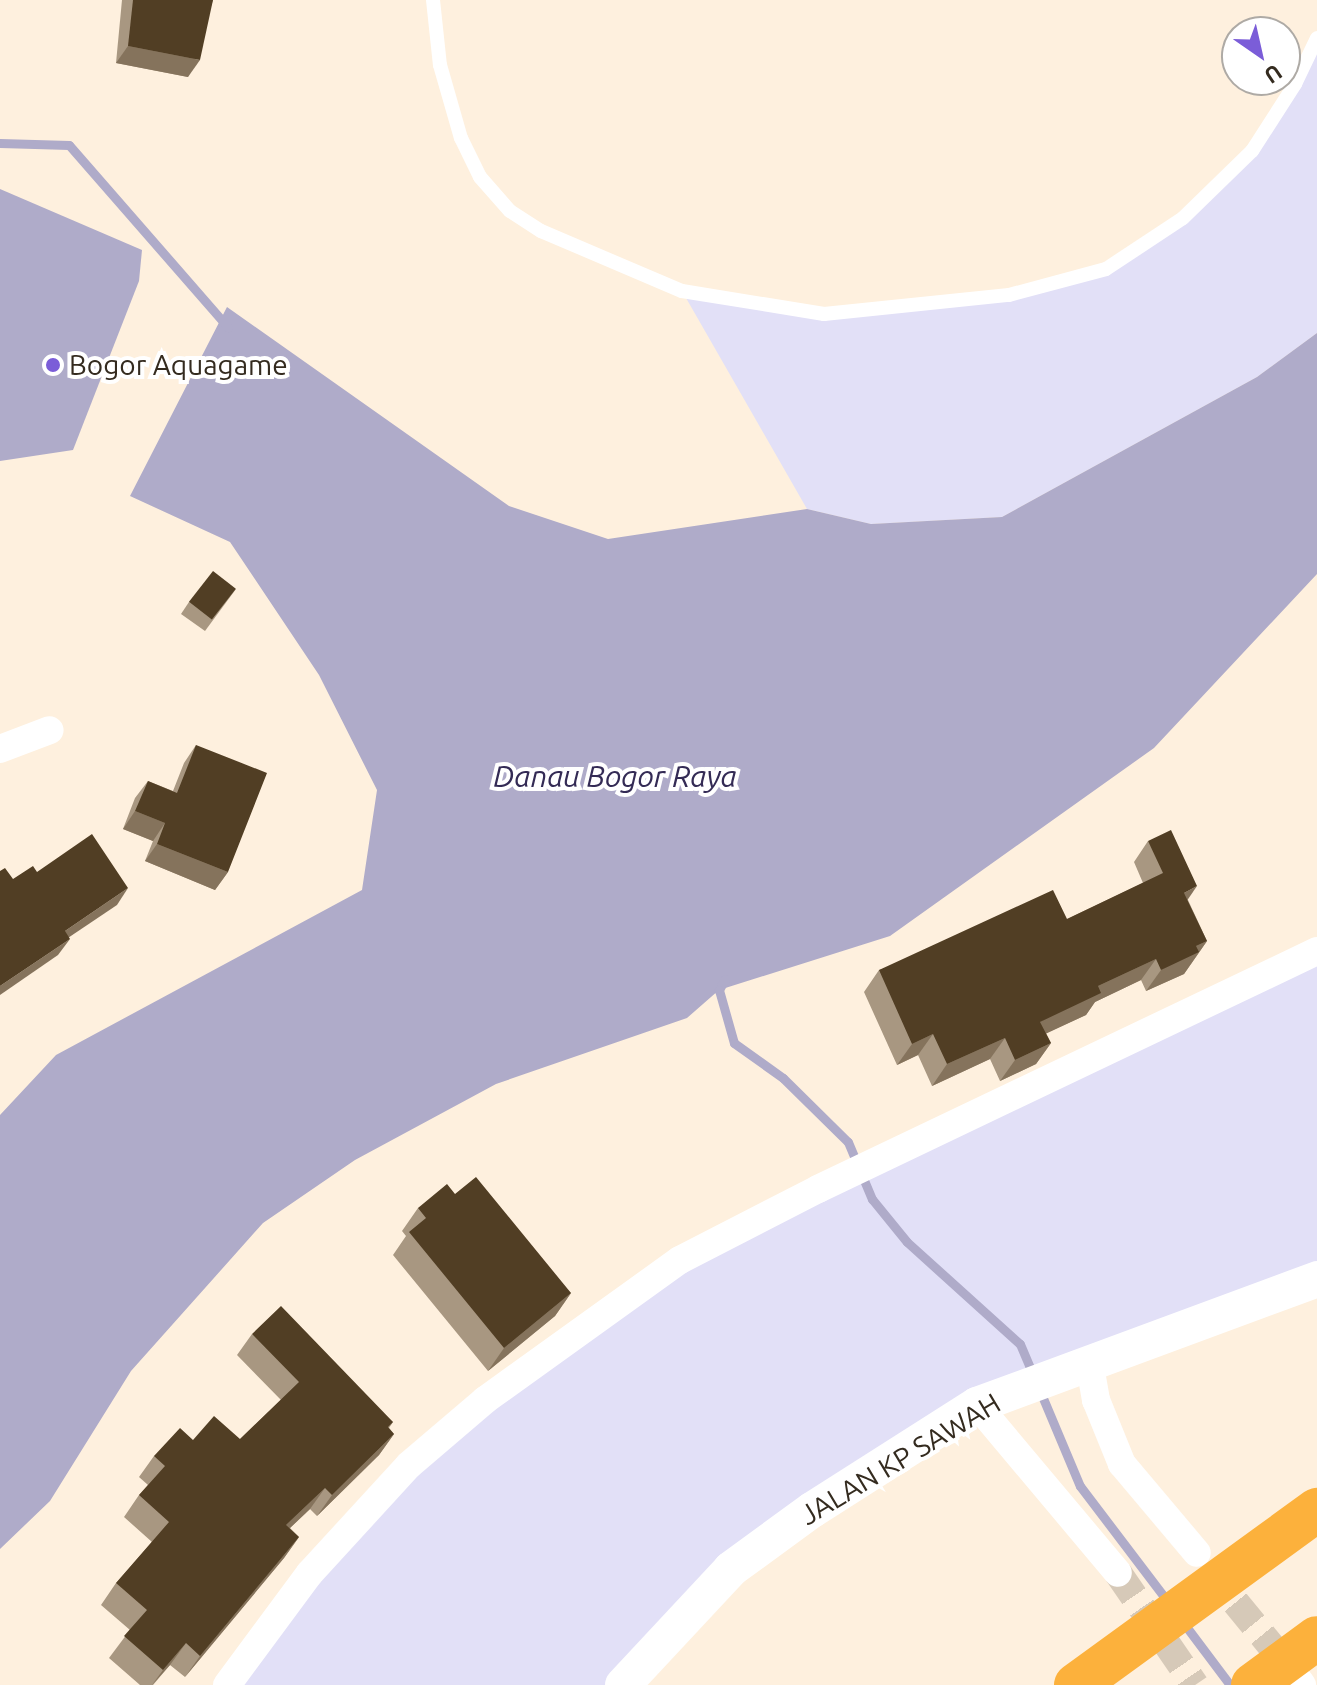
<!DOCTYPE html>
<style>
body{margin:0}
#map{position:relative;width:1317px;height:1685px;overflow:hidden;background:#fef0de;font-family:Ubuntu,sans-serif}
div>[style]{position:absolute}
.green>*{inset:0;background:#e2e0f7}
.water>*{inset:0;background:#afabc9}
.stream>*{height:9px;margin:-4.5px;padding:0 4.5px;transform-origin:4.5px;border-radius:4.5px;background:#afabc9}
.minor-tunnel>*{height:28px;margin-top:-14px;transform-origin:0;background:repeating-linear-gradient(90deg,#d6c9b8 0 28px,transparent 0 42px)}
.service>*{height:14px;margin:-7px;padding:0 7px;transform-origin:7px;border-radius:7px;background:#fff}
.minor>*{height:28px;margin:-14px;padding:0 14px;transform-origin:14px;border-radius:14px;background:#fff}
.tertiary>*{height:36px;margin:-18px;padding:0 18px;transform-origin:18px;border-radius:18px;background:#fff}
.motorway>*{height:44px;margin:-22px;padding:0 22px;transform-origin:22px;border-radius:22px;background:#fcb13c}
.wall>*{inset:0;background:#a89781}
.shaded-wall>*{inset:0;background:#85735c}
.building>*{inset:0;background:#513e24;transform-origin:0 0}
.dots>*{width:22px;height:22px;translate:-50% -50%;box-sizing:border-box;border:4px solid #fff;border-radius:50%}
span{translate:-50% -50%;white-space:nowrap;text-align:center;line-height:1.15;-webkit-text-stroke:8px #fff;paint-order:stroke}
.poi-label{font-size:28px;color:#342b1f}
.left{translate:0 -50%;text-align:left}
.street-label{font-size:28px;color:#342b1f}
.water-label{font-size:30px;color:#342b55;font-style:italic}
.north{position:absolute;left:1221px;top:16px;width:80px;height:80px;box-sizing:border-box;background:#fff;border:2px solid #aeaaa5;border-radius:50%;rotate:146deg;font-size:22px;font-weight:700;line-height:32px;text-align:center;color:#342b1f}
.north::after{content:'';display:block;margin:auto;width:28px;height:36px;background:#7b5dd8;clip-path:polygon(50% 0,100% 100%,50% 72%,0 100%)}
</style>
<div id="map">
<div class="green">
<div style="clip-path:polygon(1317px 35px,1317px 333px,1257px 377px,1002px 517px,871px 524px,807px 509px,682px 291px,824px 314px,909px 309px,1106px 269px,1183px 218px,1252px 151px)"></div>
<div style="clip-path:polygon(1317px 951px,1317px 1279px,1090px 1366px,862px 1477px,623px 1685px,227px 1685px,409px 1465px,680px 1260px)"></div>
</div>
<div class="water">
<div style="clip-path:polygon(0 189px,142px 250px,139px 281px,73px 450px,0 461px)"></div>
<div style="clip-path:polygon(227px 307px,509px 506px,608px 539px,807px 509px,871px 524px,1002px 517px,1257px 377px,1317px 333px,1317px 574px,1154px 748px,890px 936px,719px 990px,687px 1018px,496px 1084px,355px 1160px,263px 1223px,131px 1371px,50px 1501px,0 1549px,0 1115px,56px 1055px,362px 890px,377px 790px,319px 675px,230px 542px,130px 496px)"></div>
</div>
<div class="stream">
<div style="left:0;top:143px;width:69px;rotate:1.7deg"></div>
<div style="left:69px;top:145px;width:242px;rotate:48.9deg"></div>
<div style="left:725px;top:979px;width:13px;rotate:119deg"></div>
<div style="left:719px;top:990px;width:55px;rotate:74.2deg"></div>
<div style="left:734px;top:1043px;width:60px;rotate:35.5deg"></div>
<div style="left:783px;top:1078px;width:91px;rotate:44.6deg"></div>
<div style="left:848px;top:1142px;width:62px;rotate:67.2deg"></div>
<div style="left:872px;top:1199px;width:55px;rotate:50.9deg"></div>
<div style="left:907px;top:1242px;width:152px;rotate:42.1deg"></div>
<div style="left:1020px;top:1344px;width:36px;rotate:67deg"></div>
<div style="left:1040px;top:1391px;width:103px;rotate:67.2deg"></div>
<div style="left:1080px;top:1486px;width:146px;rotate:52.8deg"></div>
<div style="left:1182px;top:1621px;width:80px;rotate:53.1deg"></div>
</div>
<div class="minor-tunnel">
<div style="left:1209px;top:1570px;width:134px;rotate:50.7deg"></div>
<div style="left:1118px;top:1573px;width:136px;rotate:55.5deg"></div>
</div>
<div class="service">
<div style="left:433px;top:0;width:65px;rotate:83.9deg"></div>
<div style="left:440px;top:65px;width:76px;rotate:74deg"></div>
<div style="left:461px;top:138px;width:43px;rotate:64deg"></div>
<div style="left:480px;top:177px;width:45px;rotate:48.6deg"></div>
<div style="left:510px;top:211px;width:37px;rotate:33deg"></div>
<div style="left:541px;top:231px;width:153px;rotate:23.1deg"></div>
<div style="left:682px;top:291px;width:144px;rotate:9.2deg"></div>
<div style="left:824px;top:314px;width:186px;rotate:-5.9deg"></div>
<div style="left:1009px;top:295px;width:100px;rotate:-15deg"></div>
<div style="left:1106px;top:269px;width:92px;rotate:-33.5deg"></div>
<div style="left:1183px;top:218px;width:96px;rotate:-44.2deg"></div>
<div style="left:1252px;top:151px;width:80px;rotate:-57.3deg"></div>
<div style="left:1295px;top:84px;width:51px;rotate:-64.4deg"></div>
</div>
<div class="minor">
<div style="left:0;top:749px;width:53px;rotate:-20.8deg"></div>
<div style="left:1090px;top:1366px;width:35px;rotate:80deg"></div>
<div style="left:1096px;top:1400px;width:69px;rotate:67.9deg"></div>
<div style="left:1122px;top:1464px;width:116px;rotate:49.9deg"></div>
<div style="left:977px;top:1405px;width:219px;rotate:50deg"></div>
<div style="left:1300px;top:1682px;width:4px;rotate:56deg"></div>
<div style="left:227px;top:1685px;width:139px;rotate:-53.5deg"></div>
<div style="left:310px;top:1573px;width:147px;rotate:-47.5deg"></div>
<div style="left:409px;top:1465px;width:100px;rotate:-40.5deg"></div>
<div style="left:485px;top:1400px;width:240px;rotate:-35.7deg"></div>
<div style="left:680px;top:1260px;width:155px;rotate:-27.2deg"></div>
<div style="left:818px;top:1189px;width:553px;rotate:-25.5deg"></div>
</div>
<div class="tertiary">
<div style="left:623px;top:1685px;width:158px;rotate:-47deg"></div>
<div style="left:731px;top:1569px;width:100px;rotate:-36.1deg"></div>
<div style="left:812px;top:1510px;width:196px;rotate:-32.5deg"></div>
<div style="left:977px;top:1405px;width:363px;rotate:-20.3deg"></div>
</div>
<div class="motorway">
<div style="left:1076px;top:1685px;width:298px;rotate:-36deg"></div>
<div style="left:1253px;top:1685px;width:79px;rotate:-36.3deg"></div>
</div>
<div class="wall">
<div style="clip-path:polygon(122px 0,213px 0,188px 77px,116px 63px)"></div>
<div style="clip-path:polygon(236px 589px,205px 631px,181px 614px,189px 602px)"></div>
<div style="clip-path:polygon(196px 745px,228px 872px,215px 890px,145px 861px,153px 841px,123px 829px,135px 798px,148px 781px,173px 791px,184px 763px)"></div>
<div style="clip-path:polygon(1148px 841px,1188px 900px,1207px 941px,1184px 974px,1146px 991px,1141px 980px,1095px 1002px,1086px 1015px,1046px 1033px,1051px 1043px,1036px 1064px,1000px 1081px,990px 1059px,932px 1086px,918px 1055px,897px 1065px,864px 992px,879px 970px,1067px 919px,1143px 883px,1134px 862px)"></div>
<div style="clip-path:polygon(455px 1194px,571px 1293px,555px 1316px,488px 1371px,393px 1255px,406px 1236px,402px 1231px,418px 1208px)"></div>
<div style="clip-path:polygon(252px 1334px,393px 1422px,389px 1428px,394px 1434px,379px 1455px,317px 1516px,310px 1509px,290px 1528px,299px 1537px,284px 1558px,185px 1677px,170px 1665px,153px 1685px,140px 1685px,109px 1658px,130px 1630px,101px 1605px,116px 1583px,152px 1542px,124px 1517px,139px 1495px,148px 1485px,139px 1477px,154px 1456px,193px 1440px,240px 1439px,281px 1400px,237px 1355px)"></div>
</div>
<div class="shaded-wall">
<div style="clip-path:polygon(128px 46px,200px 60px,188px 77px,116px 63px)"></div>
<div style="clip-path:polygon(135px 811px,165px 823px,153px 841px,123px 829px)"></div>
<div style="clip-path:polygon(157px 844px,228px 872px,215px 890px,145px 861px)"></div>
<div style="clip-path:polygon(1197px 886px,1182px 908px,1184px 893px)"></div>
<div style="clip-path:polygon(128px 888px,117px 905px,53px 948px,65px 931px)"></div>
<div style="clip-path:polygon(70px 939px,58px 955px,0 995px,0 986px)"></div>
<div style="clip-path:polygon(1207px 941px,1184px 974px,1146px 991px,1161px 970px,1196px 946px)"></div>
<div style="clip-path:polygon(1156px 959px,1141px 980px,1095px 1002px,1086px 1015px,1026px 1043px,1040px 1022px,1098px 986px)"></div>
<div style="clip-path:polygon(933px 1034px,918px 1055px,897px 1065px,912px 1044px)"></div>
<div style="clip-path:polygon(1005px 1038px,990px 1059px,932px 1086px,947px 1064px)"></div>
<div style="clip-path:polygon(1051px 1043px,1036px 1064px,1000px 1081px,1015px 1060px)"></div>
<div style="clip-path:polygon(571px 1293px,555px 1316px,488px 1371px,504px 1348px)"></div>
<div style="clip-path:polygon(394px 1434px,379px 1455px,317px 1516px,332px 1495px)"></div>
<div style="clip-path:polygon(325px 1488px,310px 1509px,271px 1546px,286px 1525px)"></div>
<div style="clip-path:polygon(299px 1537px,284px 1558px,185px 1677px,200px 1656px)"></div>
<div style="clip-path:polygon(186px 1643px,170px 1665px,152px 1685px,163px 1670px)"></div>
</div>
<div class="building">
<div style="clip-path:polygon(133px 0,213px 0,200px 60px,128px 46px)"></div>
<div style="left:213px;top:571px;width:29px;height:39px;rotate:38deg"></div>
<div style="clip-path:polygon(196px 745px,267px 773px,228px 872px,157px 844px,165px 823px,135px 811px,148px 781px,177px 793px)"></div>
<div style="clip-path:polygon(1171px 830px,1197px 886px,1184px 893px,1207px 941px,1196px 946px,1199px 952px,1161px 970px,1156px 959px,1098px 986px,1101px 993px,1040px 1022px,1051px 1043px,1015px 1060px,1005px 1038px,947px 1064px,933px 1034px,912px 1044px,879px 970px,1053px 890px,1067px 919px,1163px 873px,1148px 841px)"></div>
<div style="clip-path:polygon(92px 834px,128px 888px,65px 931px,70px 939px,0 986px,0 871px,5px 868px,13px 879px,33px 866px,37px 872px)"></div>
<div style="clip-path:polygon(476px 1177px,571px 1293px,504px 1348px,409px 1232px,426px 1218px,418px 1208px,447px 1184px,455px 1194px)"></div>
<div style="clip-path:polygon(281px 1306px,393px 1422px,388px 1427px,394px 1434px,332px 1495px,325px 1488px,286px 1525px,299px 1537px,200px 1656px,186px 1643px,163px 1670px,124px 1636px,147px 1610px,116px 1583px,169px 1522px,139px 1495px,165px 1466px,154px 1456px,180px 1428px,193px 1440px,214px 1416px,240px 1439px,299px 1382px,252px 1334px)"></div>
</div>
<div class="dots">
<div style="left:53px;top:365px;background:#7b5dd8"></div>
</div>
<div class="poi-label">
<span class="left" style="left:69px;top:365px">Bogor Aquagame</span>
</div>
<div class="street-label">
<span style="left:900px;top:1459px;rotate:-31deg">JALAN KP SAWAH</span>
</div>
<div class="water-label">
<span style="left:615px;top:776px">Danau Bogor Raya</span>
</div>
<div class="north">U</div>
</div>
